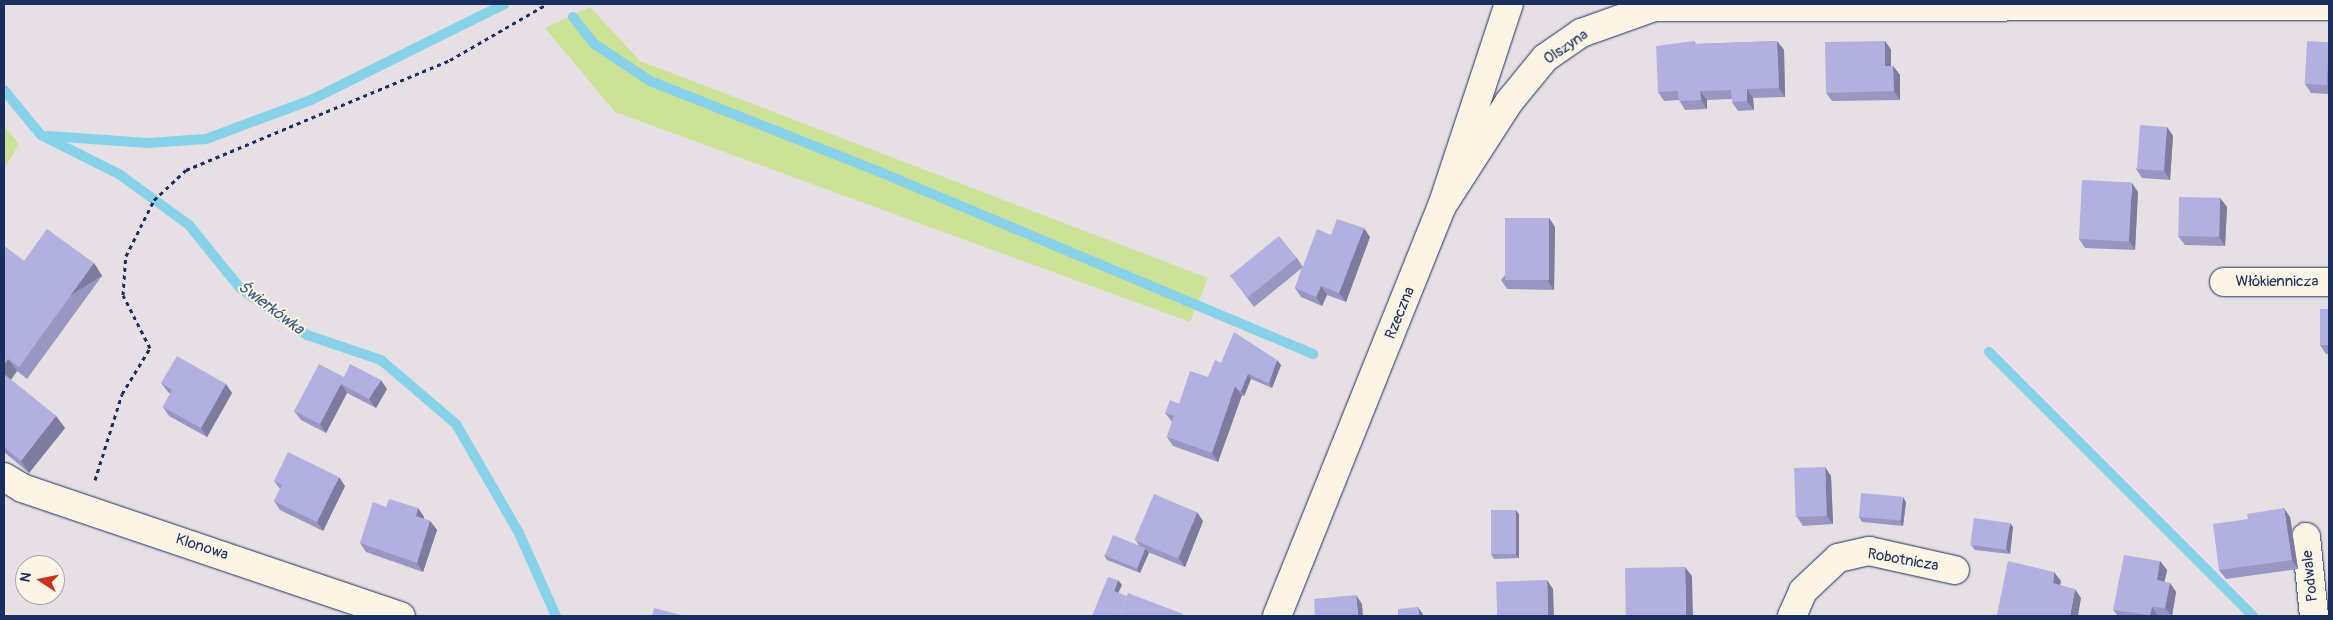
<!DOCTYPE html>
<meta charset="utf-8">
<style>
body{margin:0}
#map{position:relative;width:2333px;height:620px;overflow:hidden;background:#e6e0e4;font-family:Pangolin,sans-serif}
div>[style]{position:absolute}
.green>*{inset:0;background:#cbe297}
.stream>*{height:10px;margin:-5px;padding:0 5px;transform-origin:5px;border-radius:5px;background:#87d2e8}
.path>*{height:3px;margin-top:-1.5px;transform-origin:0;background:repeating-linear-gradient(90deg,#1b2f5e 0 4px,transparent 0 8px)}
.roads{filter:drop-shadow(0 0 1px #1b2f5e) drop-shadow(0 0 1px #1b2f5e)}
.minor>*{height:28px;margin:-14px;padding:0 14px;transform-origin:14px;border-radius:14px;background:#fcf5e5}
.wall>*{inset:0;background:#9997c2}
.shaded-wall>*{inset:0;background:#7d7b9e;transform-origin:0 0}
.building>*{inset:0;background:#b2b0e1;transform-origin:0 0}
span{translate:-50% -50%;white-space:nowrap;text-align:center;line-height:1.15;-webkit-text-stroke:4px #fcf5e5;paint-order:stroke}
.street-label{font-size:15px;color:#1b2f5e}
.water-label{font-size:16px;color:#365880;font-style:italic}
.frame{position:absolute;inset:0;border:5px solid #1b2f5e;pointer-events:none}
.north{position:absolute;left:15px;top:555px;width:50px;height:50px;box-sizing:border-box;background:#fcf5e5;border:1px solid #a2a6af;border-radius:50%;rotate:281deg;font-size:14px;font-weight:700;line-height:20px;text-align:center;color:#1b2f5e}
.north::after{content:'';display:block;margin:auto;width:18px;height:22px;background:#c8321e;clip-path:polygon(50% 0,100% 100%,50% 72%,0 100%)}
</style>
<div id="map">
<div class="green">
<div style="clip-path:polygon(590px 7px,640px 61px,1208px 278px,1190px 322px,615px 112px,545px 28px)"></div>
<div style="clip-path:polygon(4px 126px,19px 144px,4px 169px)"></div>
</div>
<div class="stream">
<div style="left:573px;top:17px;width:33px;rotate:52deg"></div>
<div style="left:593px;top:43px;width:69px;rotate:33.7deg"></div>
<div style="left:650px;top:81px;width:247px;rotate:21.6deg"></div>
<div style="left:880px;top:172px;width:470px;rotate:22.8deg"></div>
<div style="left:4px;top:90px;width:58px;rotate:50.6deg"></div>
<div style="left:41px;top:135px;width:87px;rotate:26.6deg"></div>
<div style="left:119px;top:174px;width:87px;rotate:36.1deg"></div>
<div style="left:189px;top:225px;width:81px;rotate:51deg"></div>
<div style="left:240px;top:288px;width:82px;rotate:35deg"></div>
<div style="left:307px;top:335px;width:78px;rotate:18.7deg"></div>
<div style="left:381px;top:360px;width:99px;rotate:40.5deg"></div>
<div style="left:456px;top:424px;width:126px;rotate:60deg"></div>
<div style="left:519px;top:533px;width:91px;rotate:66deg"></div>
<div style="left:48px;top:136px;width:100px;rotate:4deg"></div>
<div style="left:148px;top:143px;width:58px;rotate:-3.9deg"></div>
<div style="left:206px;top:139px;width:112px;rotate:-20.4deg"></div>
<div style="left:311px;top:100px;width:216px;rotate:-26.4deg"></div>
<div style="left:1989px;top:352px;width:373px;rotate:45deg"></div>
</div>
<div class="path">
<div style="left:95px;top:480px;width:90px;rotate:-72.6deg"></div>
<div style="left:122px;top:394px;width:54px;rotate:-58.7deg"></div>
<div style="left:150px;top:348px;width:59px;rotate:-117deg"></div>
<div style="left:123px;top:295px;width:39px;rotate:-86deg"></div>
<div style="left:126px;top:256px;width:63px;rotate:-63.4deg"></div>
<div style="left:154px;top:200px;width:44px;rotate:-43.2deg"></div>
<div style="left:186px;top:170px;width:286px;rotate:-22.6deg"></div>
<div style="left:450px;top:60px;width:112px;rotate:-30deg"></div>
</div>
<div class="roads">
<div class="minor">
<div style="left:1442px;top:206px;width:124px;rotate:-57.2deg"></div>
<div style="left:1509px;top:102px;width:57px;rotate:-50.7deg"></div>
<div style="left:1545px;top:58px;width:44px;rotate:-34.8deg"></div>
<div style="left:1581px;top:33px;width:77px;rotate:-19.6deg"></div>
<div style="left:1654px;top:7px;width:675px;rotate:-0.08deg"></div>
<div style="left:2224px;top:282px;width:105px"></div>
<div style="left:4px;top:477px;width:21px;rotate:31deg"></div>
<div style="left:22px;top:488px;width:400px;rotate:18.7deg"></div>
<div style="left:2306px;top:537px;width:79px;rotate:84.2deg"></div>
<div style="left:1277px;top:616px;width:442px;rotate:-68.1deg"></div>
<div style="left:1442px;top:206px;width:213px;rotate:-71.7deg"></div>
<div style="left:1792px;top:616px;width:27px;rotate:-66deg"></div>
<div style="left:1803px;top:591px;width:48px;rotate:-43.3deg"></div>
<div style="left:1838px;top:558px;width:32px;rotate:-13deg"></div>
<div style="left:1869px;top:551px;width:88px;rotate:12.5deg"></div>
</div>
</div>
<div class="wall">
<div style="clip-path:polygon(1694px 41px,1696px 44px,1777px 41px,1784px 50px,1785px 97px,1753px 98px,1754px 110px,1738px 111px,1732px 102px,1732px 99px,1707px 100px,1707px 109px,1685px 110px,1679px 100px,1664px 101px,1658px 92px)"></div>
<div style="clip-path:polygon(1885px 41px,1891px 50px,1891px 66px,1893px 66px,1900px 75px,1900px 100px,1832px 101px,1826px 93px)"></div>
<div style="clip-path:polygon(2329px 42px,2329px 94px,2311px 93px,2305px 84px)"></div>
<div style="clip-path:polygon(2167px 127px,2173px 136px,2170px 180px,2142px 178px,2136px 169px)"></div>
<div style="clip-path:polygon(2138px 192px,2135px 250px,2085px 248px,2079px 239px)"></div>
<div style="clip-path:polygon(2220px 198px,2227px 207px,2225px 246px,2185px 245px,2178px 236px)"></div>
<div style="clip-path:polygon(1549px 218px,1555px 227px,1554px 290px,1507px 289px,1501px 280px)"></div>
<div style="clip-path:polygon(1331px 235px,1370px 237px,1346px 302px,1327px 295px,1322px 306px,1301px 297px,1295px 288px,1302px 268px,1254px 307px,1230px 275px,1297px 258px,1303px 267px)"></div>
<div style="clip-path:polygon(4px 246px,24px 261px,94px 263px,102px 276px,27px 379px,17px 371px,11px 380px,56px 416px,65px 428px,29px 473px,4px 452px)"></div>
<div style="clip-path:polygon(2329px 309px,2329px 354px,2326px 354px,2320px 345px)"></div>
<div style="clip-path:polygon(1221px 363px,1281px 365px,1272px 388px,1251px 379px,1244px 396px,1241px 395px,1242px 395px,1218px 462px,1173px 446px,1167px 437px,1172px 422px,1165px 413px,1179px 404px,1208px 377px)"></div>
<div style="clip-path:polygon(344px 377px,387px 389px,376px 408px,347px 393px,326px 433px,301px 420px,294px 411px)"></div>
<div style="clip-path:polygon(161px 383px,226px 384px,232px 393px,207px 437px,169px 416px,163px 407px,170px 394px,168px 392px)"></div>
<div style="clip-path:polygon(1831px 476px,1833px 524px,1803px 526px,1797px 517px)"></div>
<div style="clip-path:polygon(274px 481px,345px 486px,323px 531px,280px 510px,274px 501px,280px 489px)"></div>
<div style="clip-path:polygon(1906px 502px,1903px 526px,1862px 522px,1859px 517px)"></div>
<div style="clip-path:polygon(386px 507px,418px 508px,424px 517px,424px 519px,430px 521px,437px 530px,423px 572px,366px 552px,360px 543px)"></div>
<div style="clip-path:polygon(1519px 514px,1519px 558px,1494px 559px,1491px 554px)"></div>
<div style="clip-path:polygon(2290px 517px,2298px 569px,2226px 579px,2219px 570px)"></div>
<div style="clip-path:polygon(1203px 521px,1185px 567px,1148px 552px,1140px 573px,1107px 560px,1104px 555px,1139px 545px,1136px 541px)"></div>
<div style="clip-path:polygon(2013px 527px,2010px 554px,1975px 550px,1971px 545px)"></div>
<div style="clip-path:polygon(2160px 561px,2167px 570px,2164px 582px,2170px 583px,2176px 592px,2172px 616px,2118px 616px,2113px 610px)"></div>
</div>
<div class="shaded-wall">
<div style="clip-path:polygon(1777px 41px,1784px 50px,1785px 97px,1779px 88px)"></div>
<div style="clip-path:polygon(1885px 41px,1891px 50px,1891px 75px,1885px 66px)"></div>
<div style="clip-path:polygon(1893px 66px,1900px 75px,1900px 100px,1894px 91px)"></div>
<div style="clip-path:polygon(1747px 89px,1753px 98px,1754px 110px,1747px 101px)"></div>
<div style="clip-path:polygon(1700px 91px,1707px 100px,1707px 109px,1701px 100px)"></div>
<div style="clip-path:polygon(2167px 127px,2173px 136px,2170px 180px,2164px 171px)"></div>
<div style="clip-path:polygon(2132px 183px,2138px 192px,2135px 250px,2129px 241px)"></div>
<div style="clip-path:polygon(2220px 198px,2227px 207px,2225px 246px,2219px 237px)"></div>
<div style="clip-path:polygon(1549px 218px,1555px 227px,1554px 290px,1548px 281px)"></div>
<div style="clip-path:polygon(1364px 228px,1370px 237px,1346px 302px,1339px 293px)"></div>
<div style="left:94px;top:263px;width:15px;height:128px;rotate:58deg"></div>
<div style="clip-path:polygon(1321px 286px,1327px 295px,1322px 306px,1316px 297px)"></div>
<div style="clip-path:polygon(8px 359px,17px 371px,4px 389px,4px 365px)"></div>
<div style="clip-path:polygon(1277px 360px,1281px 365px,1272px 388px,1269px 383px)"></div>
<div style="clip-path:polygon(1248px 374px,1251px 379px,1244px 396px,1241px 391px)"></div>
<div style="clip-path:polygon(381px 380px,387px 389px,376px 408px,369px 399px)"></div>
<div style="clip-path:polygon(226px 384px,232px 393px,207px 437px,201px 428px)"></div>
<div style="clip-path:polygon(341px 384px,347px 393px,326px 433px,320px 424px)"></div>
<div style="clip-path:polygon(1235px 386px,1242px 395px,1218px 462px,1212px 453px)"></div>
<div style="clip-path:polygon(56px 416px,65px 428px,29px 473px,21px 461px)"></div>
<div style="clip-path:polygon(1825px 467px,1831px 476px,1833px 524px,1827px 516px)"></div>
<div style="clip-path:polygon(339px 477px,345px 486px,323px 531px,317px 522px)"></div>
<div style="clip-path:polygon(1903px 497px,1906px 502px,1903px 526px,1900px 521px)"></div>
<div style="clip-path:polygon(418px 508px,424px 517px,422px 525px,416px 516px)"></div>
<div style="clip-path:polygon(2284px 508px,2290px 517px,2298px 569px,2292px 560px)"></div>
<div style="clip-path:polygon(1516px 510px,1519px 514px,1519px 558px,1515px 554px)"></div>
<div style="clip-path:polygon(1197px 512px,1203px 521px,1185px 567px,1179px 558px)"></div>
<div style="clip-path:polygon(430px 521px,437px 530px,423px 572px,417px 563px)"></div>
<div style="clip-path:polygon(2010px 523px,2013px 527px,2010px 554px,2006px 549px)"></div>
<div style="clip-path:polygon(1145px 548px,1149px 553px,1140px 573px,1137px 569px)"></div>
<div style="clip-path:polygon(2160px 561px,2167px 570px,2163px 589px,2157px 580px)"></div>
<div style="clip-path:polygon(1685px 567px,1692px 576px,1693px 616px,1686px 616px)"></div>
<div style="clip-path:polygon(2054px 572px,2061px 581px,2059px 592px,2053px 583px)"></div>
<div style="clip-path:polygon(1118px 580px,1122px 585px,1117px 596px,1114px 591px)"></div>
<div style="clip-path:polygon(1547px 580px,1553px 589px,1554px 616px,1548px 616px)"></div>
<div style="clip-path:polygon(2170px 583px,2176px 592px,2172px 616px,2165px 608px)"></div>
<div style="clip-path:polygon(2075px 589px,2081px 598px,2078px 616px,2070px 616px)"></div>
<div style="clip-path:polygon(1356px 595px,1362px 604px,1363px 616px,1358px 616px)"></div>
<div style="clip-path:polygon(1418px 607px,1424px 616px,1419px 616px)"></div>
<div style="clip-path:polygon(2152px 607px,2158px 616px,2150px 616px,2150px 615px)"></div>
</div>
<div class="building">
<div style="clip-path:polygon(1694px 41px,1695px 44px,1777px 41px,1779px 88px,1747px 89px,1747px 101px,1732px 102px,1731px 90px,1700px 91px,1701px 100px,1679px 101px,1678px 91px,1658px 92px,1656px 46px)"></div>
<div style="clip-path:polygon(1885px 41px,1885px 66px,1893px 66px,1894px 91px,1826px 93px,1825px 42px)"></div>
<div style="left:2307px;top:41px;width:22px;height:43px;rotate:3deg"></div>
<div style="left:2140px;top:125px;width:27px;height:44px;rotate:4deg"></div>
<div style="left:2082px;top:180px;width:50px;height:59px;rotate:3deg"></div>
<div style="left:2179px;top:197px;width:41px;height:39px;rotate:1deg"></div>
<div style="left:1505px;top:218px;width:44px;height:62px"></div>
<div style="clip-path:polygon(1337px 219px,1364px 228px,1339px 293px,1321px 286px,1316px 297px,1295px 288px,1317px 229px,1331px 235px)"></div>
<div style="clip-path:polygon(47px 229px,94px 263px,19px 367px,8px 359px,4px 365px,4px 246px,24px 261px)"></div>
<div style="left:1279px;top:236px;width:28px;height:63px;rotate:51deg"></div>
<div style="left:2320px;top:309px;width:9px;height:36px"></div>
<div style="clip-path:polygon(1234px 332px,1277px 360px,1269px 383px,1248px 374px,1241px 391px,1238px 390px,1235px 386px,1208px 377px,1215px 360px,1221px 363px)"></div>
<div style="clip-path:polygon(177px 356px,226px 384px,201px 428px,163px 407px,172px 390px,161px 383px)"></div>
<div style="clip-path:polygon(319px 364px,344px 377px,350px 364px,381px 380px,369px 399px,341px 384px,320px 424px,294px 411px)"></div>
<div style="clip-path:polygon(1190px 371px,1235px 386px,1212px 453px,1167px 437px,1174px 416px,1165px 413px,1170px 400px,1179px 404px)"></div>
<div style="clip-path:polygon(4px 374px,56px 416px,21px 461px,4px 447px)"></div>
<div style="clip-path:polygon(288px 452px,339px 477px,317px 522px,274px 501px,282px 485px,274px 481px)"></div>
<div style="left:1825px;top:467px;width:49px;height:31px;rotate:88deg"></div>
<div style="left:1861px;top:493px;width:42px;height:24px;rotate:5deg"></div>
<div style="left:1154px;top:494px;width:47px;height:50px;rotate:23deg"></div>
<div style="clip-path:polygon(389px 499px,418px 508px,416px 516px,430px 521px,417px 563px,360px 543px,373px 502px,386px 507px)"></div>
<div style="clip-path:polygon(2284px 508px,2292px 560px,2219px 570px,2213px 524px,2248px 519px,2247px 514px)"></div>
<div style="left:1491px;top:510px;width:25px;height:44px"></div>
<div style="left:1974px;top:518px;width:36px;height:27px;rotate:8deg"></div>
<div style="left:1113px;top:535px;width:35px;height:22px;rotate:22deg"></div>
<div style="clip-path:polygon(2124px 555px,2160px 561px,2157px 580px,2170px 583px,2165px 608px,2152px 607px,2150px 615px,2113px 610px)"></div>
<div style="clip-path:polygon(2008px 561px,2054px 572px,2053px 583px,2075px 589px,2070px 616px,2003px 616px,1997px 615px)"></div>
<div style="left:1685px;top:567px;width:49px;height:60px;rotate:89deg"></div>
<div style="clip-path:polygon(1108px 577px,1118px 580px,1114px 591px,1127px 596px,1119px 616px,1092px 616px)"></div>
<div style="left:1547px;top:580px;width:36px;height:51px;rotate:88deg"></div>
<div style="clip-path:polygon(1128px 593px,1183px 614px,1182px 616px,1119px 616px)"></div>
<div style="clip-path:polygon(1356px 595px,1358px 616px,1315px 616px,1314px 599px)"></div>
<div style="clip-path:polygon(1418px 607px,1419px 616px,1398px 616px,1398px 609px)"></div>
<div style="clip-path:polygon(654px 608px,685px 616px,652px 616px)"></div>
</div>
<div class="street-label">
<span style="left:1566px;top:47px;rotate:-34deg">Olszyna</span>
<span style="left:2277px;top:282px">Włókiennicza</span>
<span style="left:1400px;top:313px;rotate:-68deg">Rzeczna</span>
<span style="left:202px;top:547px;rotate:18deg">Klonowa</span>
<span style="left:1903px;top:560px;rotate:10deg">Robotnicza</span>
<span style="left:2310px;top:576px;rotate:-96deg">Podwale</span>
</div>
<div class="water-label">
<span style="left:271px;top:308px;rotate:37deg">Świerkówka</span>
</div>
<div class="frame"></div>
<div class="north">N</div>
</div>
